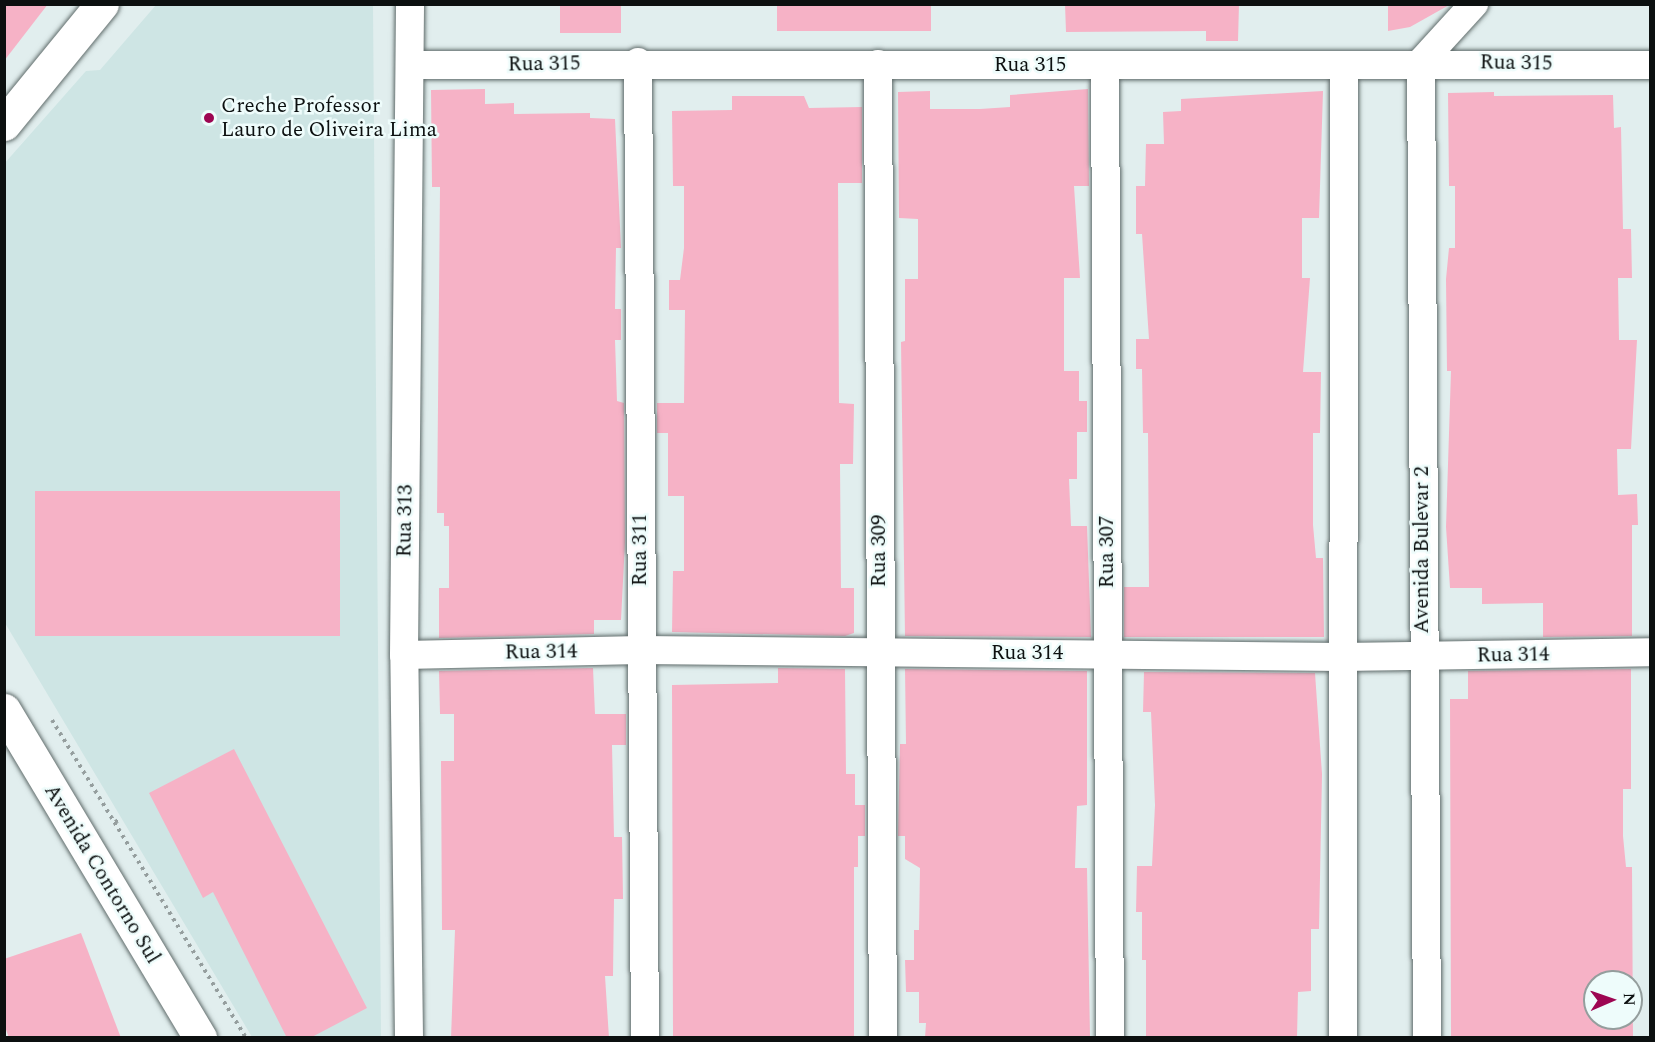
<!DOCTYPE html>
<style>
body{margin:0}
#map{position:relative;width:1655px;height:1042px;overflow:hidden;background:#e1eeee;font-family:Spectral,serif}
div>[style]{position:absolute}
.built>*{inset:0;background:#cee5e4}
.building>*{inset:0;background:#f6b2c6;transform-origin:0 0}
.path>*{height:4px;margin-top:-2px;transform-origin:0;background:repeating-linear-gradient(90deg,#959e9e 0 3px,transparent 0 7.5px)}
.roads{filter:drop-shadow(0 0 2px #606c6b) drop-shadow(0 0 2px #606c6b)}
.minor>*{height:28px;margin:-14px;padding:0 14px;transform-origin:14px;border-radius:14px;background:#fff}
.tertiary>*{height:33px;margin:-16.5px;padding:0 16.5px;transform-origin:16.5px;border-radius:16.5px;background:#fff}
.dots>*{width:16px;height:16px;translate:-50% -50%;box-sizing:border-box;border:3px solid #eefcfb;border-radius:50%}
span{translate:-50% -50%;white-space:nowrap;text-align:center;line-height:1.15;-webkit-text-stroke:5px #eefcfb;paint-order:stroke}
.street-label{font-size:21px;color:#0c1010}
.poi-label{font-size:21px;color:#0c1010}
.left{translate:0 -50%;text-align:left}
.frame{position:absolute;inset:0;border:6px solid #0c1010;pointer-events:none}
.north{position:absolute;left:1583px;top:970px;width:60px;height:60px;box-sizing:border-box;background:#eefcfb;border:2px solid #949e9d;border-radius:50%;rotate:88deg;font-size:16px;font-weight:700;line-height:24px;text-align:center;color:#0c1010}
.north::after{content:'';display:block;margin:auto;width:21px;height:27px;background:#9d0652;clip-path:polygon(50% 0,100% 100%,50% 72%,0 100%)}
</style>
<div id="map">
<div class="built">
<div style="clip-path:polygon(156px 5px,373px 5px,381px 1037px,252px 1037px,5px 623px,4px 164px,86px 71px,100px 70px)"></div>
</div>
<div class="building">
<div style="clip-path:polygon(4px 4px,48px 4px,4px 61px)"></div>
<div style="left:560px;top:4px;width:61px;height:29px"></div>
<div style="left:777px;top:4px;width:154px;height:27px"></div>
<div style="clip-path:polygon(1065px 4px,1239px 4px,1238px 41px,1206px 41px,1206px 31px,1066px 32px)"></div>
<div style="clip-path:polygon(1388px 4px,1451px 4px,1410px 27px,1388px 31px)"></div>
<div style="clip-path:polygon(485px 89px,485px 104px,514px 103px,514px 114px,590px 113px,590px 118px,615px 119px,621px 248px,616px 248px,615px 309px,621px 309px,621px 340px,615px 340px,617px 401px,624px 403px,625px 542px,621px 620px,594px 620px,594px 634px,439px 638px,439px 588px,449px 588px,449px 526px,444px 526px,444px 513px,437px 513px,440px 187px,432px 187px,431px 90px)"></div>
<div style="clip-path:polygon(1088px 89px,1089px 186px,1074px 186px,1080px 278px,1064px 278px,1064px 371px,1079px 371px,1079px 401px,1087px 401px,1087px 432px,1077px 432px,1077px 479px,1069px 479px,1071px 526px,1087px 526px,1091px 637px,905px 636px,901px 342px,905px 341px,905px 279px,918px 279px,918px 219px,899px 218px,898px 92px,930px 91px,930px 109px,980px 109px,1010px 107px,1010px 95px)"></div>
<div style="clip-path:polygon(1323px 91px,1319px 218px,1302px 218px,1302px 278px,1310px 278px,1303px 372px,1321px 372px,1320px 433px,1313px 433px,1313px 525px,1316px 558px,1323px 558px,1324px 637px,1124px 637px,1124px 587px,1149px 587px,1148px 433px,1143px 433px,1142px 369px,1136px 369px,1136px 339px,1149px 339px,1142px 234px,1136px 234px,1136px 186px,1145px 186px,1146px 144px,1164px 144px,1163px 112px,1181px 111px,1181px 99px)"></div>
<div style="clip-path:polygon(1494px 92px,1494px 96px,1613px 95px,1614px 128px,1621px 127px,1623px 229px,1631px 229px,1632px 278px,1618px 278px,1619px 340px,1637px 340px,1631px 449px,1617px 449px,1618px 495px,1637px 494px,1638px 525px,1632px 525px,1632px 636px,1543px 637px,1543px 603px,1482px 604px,1482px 588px,1450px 588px,1446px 527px,1451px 371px,1447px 371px,1446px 279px,1449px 248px,1455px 248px,1455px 186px,1449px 186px,1448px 93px)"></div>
<div style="clip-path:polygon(732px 96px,804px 96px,809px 108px,862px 107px,862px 183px,838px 183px,839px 403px,854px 404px,853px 464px,840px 464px,841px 588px,854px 588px,854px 633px,845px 636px,672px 632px,673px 571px,684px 571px,684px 496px,668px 496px,668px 433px,657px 433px,657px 403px,684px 403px,685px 310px,669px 310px,669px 280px,680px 280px,684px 248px,684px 186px,673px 186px,672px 111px,732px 110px)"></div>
<div style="left:340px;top:491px;width:145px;height:305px;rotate:90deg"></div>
<div style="clip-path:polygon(593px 668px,595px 714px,626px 714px,626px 745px,612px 745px,614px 837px,622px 837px,623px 899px,614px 899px,613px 976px,605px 976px,609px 1038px,451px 1038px,455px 930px,442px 930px,441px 761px,454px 761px,454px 714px,440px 714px,439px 671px)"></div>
<div style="clip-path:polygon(778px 668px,845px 669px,846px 774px,855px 774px,855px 805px,865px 805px,865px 836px,858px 836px,858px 867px,854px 867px,854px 1038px,673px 1038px,672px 685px,778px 683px)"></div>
<div style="clip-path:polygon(905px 669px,1087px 671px,1087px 805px,1077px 806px,1075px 868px,1087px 868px,1090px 1038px,925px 1038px,926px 1023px,919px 1023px,919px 992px,906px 992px,905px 960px,914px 960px,914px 930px,919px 930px,920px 868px,905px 859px,905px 836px,898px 836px,900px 744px,906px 744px)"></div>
<div style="clip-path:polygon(evenodd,1631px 669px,1631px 789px,1623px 789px,1623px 836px,1626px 867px,1632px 867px,1633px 1038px,1451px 1038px,1450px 699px,1468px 699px,1468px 671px,1631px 669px,1595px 982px,1631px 982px,1631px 1018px,1595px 1018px,1595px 982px)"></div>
<div style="clip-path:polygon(1144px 672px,1315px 673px,1322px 774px,1319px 929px,1311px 929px,1311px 991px,1298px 992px,1297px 1038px,1146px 1038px,1146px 960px,1142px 960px,1142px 912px,1136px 912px,1137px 866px,1152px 866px,1155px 805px,1151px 712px,1143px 712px)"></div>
<div style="clip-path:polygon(234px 749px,367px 1008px,310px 1038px,287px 1038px,213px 892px,203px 898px,149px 793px)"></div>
<div style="clip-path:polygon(81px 933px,121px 1038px,9px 1038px,4px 1024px,4px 959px)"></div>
</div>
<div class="path">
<div style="left:52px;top:720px;width:373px;rotate:58.6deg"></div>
<div style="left:115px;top:822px;width:7px;rotate:-27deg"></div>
</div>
<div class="roads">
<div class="minor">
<div style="left:638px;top:62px;width:976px;rotate:89.59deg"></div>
<div style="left:878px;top:64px;width:974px;rotate:89.71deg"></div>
<div style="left:410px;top:65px;width:1240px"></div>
<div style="left:1105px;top:66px;width:972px;rotate:89.71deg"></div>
<div style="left:404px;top:655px;width:237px;rotate:-1.2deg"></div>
<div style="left:641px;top:650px;width:700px;rotate:0.57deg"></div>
<div style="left:1341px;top:657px;width:309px;rotate:-0.9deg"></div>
<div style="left:409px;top:1038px;width:383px;rotate:-90.7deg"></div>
<div style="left:404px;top:655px;width:651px;rotate:-89.47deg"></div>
<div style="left:1343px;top:1038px;width:971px;rotate:-89.94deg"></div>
<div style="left:1427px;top:1038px;width:976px;rotate:-90.35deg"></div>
<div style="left:1421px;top:62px;width:79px;rotate:-47.6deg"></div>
</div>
<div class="tertiary">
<div style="left:4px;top:124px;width:155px;rotate:-50.8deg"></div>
<div style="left:4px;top:710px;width:382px;rotate:59.1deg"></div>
</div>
</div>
<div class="dots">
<div style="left:209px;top:118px;background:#9d0652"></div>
</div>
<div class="street-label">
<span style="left:1516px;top:63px;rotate:1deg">Rua 315</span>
<span style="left:544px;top:64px;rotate:-1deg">Rua 315</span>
<span style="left:1030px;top:65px">Rua 315</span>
<span style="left:405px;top:521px;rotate:-89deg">Rua 313</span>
<span style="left:640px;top:550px;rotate:-90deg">Rua 311</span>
<span style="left:1422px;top:550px;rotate:-90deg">Avenida Bulevar 2</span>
<span style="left:879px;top:551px;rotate:-90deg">Rua 309</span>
<span style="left:1107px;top:552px;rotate:-90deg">Rua 307</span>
<span style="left:541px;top:652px;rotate:-1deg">Rua 314</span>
<span style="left:1027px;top:653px">Rua 314</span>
<span style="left:1513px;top:655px;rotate:-1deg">Rua 314</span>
<span style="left:102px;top:874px;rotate:59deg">Avenida Contorno Sul</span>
</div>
<div class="poi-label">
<span class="left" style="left:221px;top:118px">Creche Professor<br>Lauro de Oliveira Lima</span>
</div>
<div class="frame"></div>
<div class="north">N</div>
</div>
